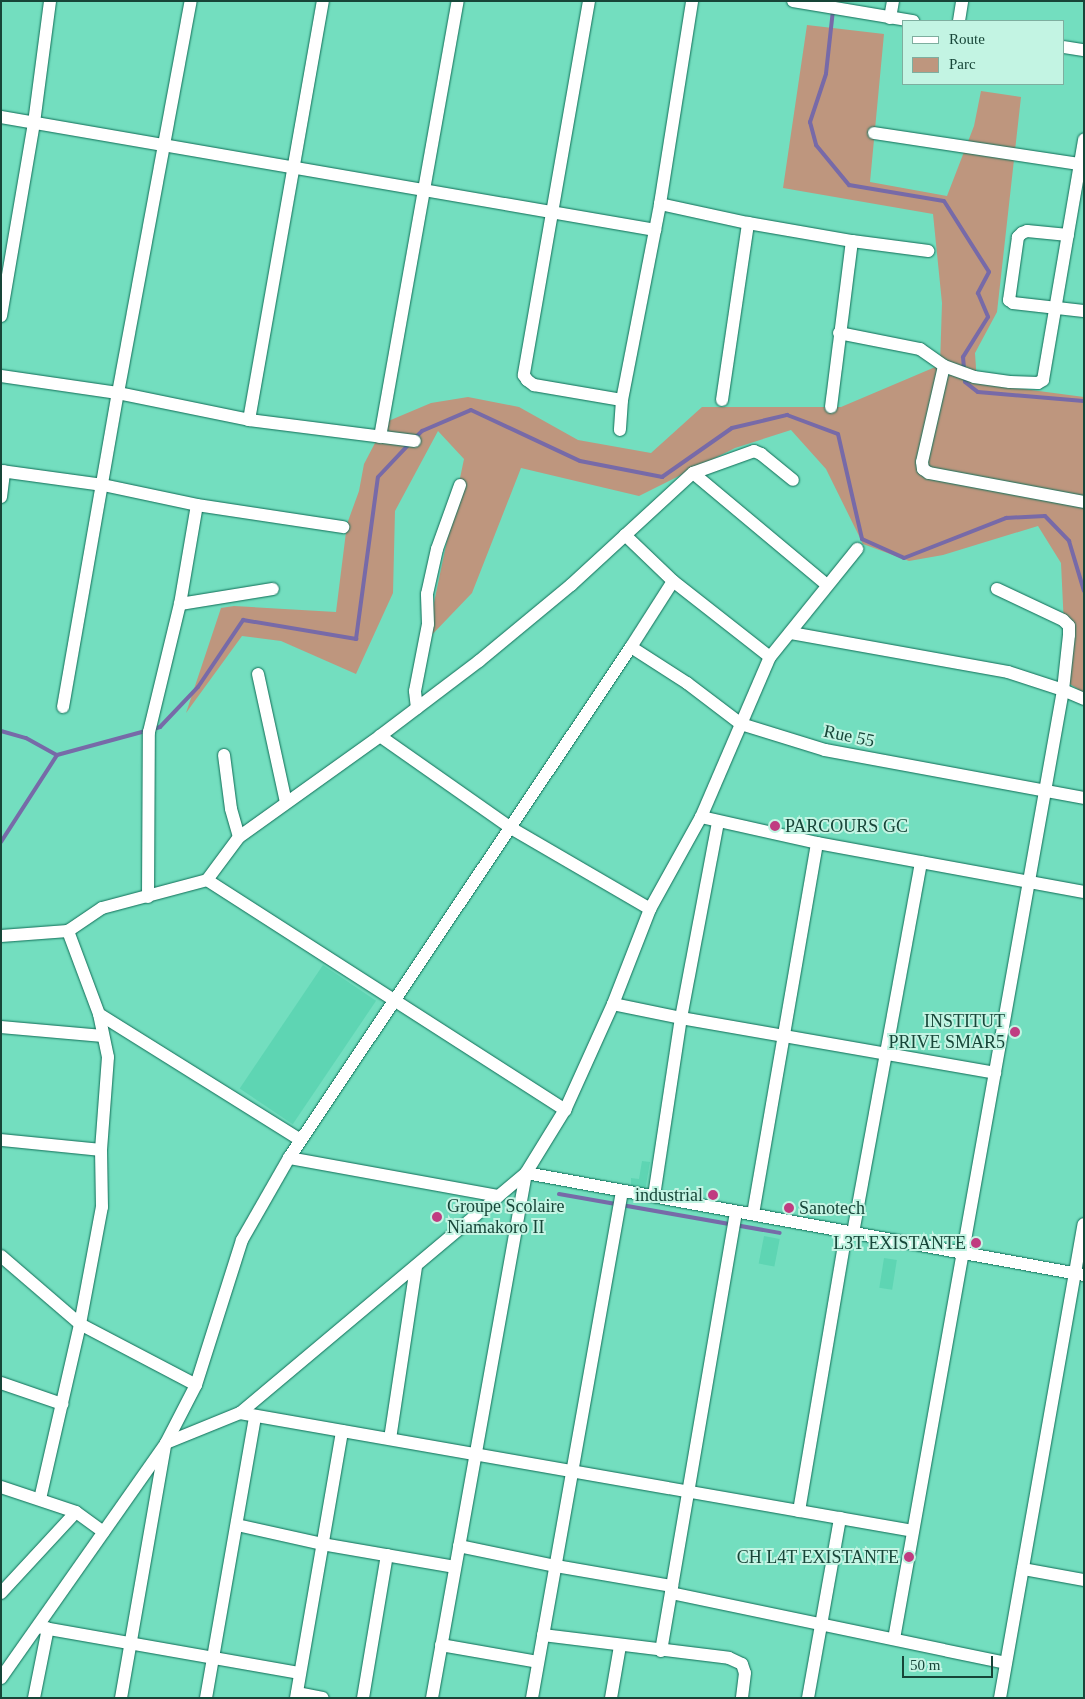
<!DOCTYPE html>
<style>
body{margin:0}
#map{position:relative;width:1085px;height:1699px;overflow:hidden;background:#73debf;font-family:Georgia,serif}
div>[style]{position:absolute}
.built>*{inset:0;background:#5ed5b3;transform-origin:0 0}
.green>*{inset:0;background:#be967e}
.stream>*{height:4px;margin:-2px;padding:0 2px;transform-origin:2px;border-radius:2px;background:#776aa8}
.roads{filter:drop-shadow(0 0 1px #106d57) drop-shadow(0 0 1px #106d57)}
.street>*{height:12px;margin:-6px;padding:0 6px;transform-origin:6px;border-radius:6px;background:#fff}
.dots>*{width:14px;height:14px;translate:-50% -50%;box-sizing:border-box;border:2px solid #c3f4e3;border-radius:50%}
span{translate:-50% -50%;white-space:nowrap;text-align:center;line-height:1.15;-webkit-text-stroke:4px #c3f4e3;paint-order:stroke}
.street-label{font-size:18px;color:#174538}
.poi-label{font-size:18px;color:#174538}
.left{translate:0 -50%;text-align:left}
.right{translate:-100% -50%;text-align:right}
.frame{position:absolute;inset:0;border:2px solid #174538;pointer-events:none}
.legend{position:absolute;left:902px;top:20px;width:162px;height:65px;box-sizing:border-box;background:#c3f4e3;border:1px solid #7eae9f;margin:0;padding:6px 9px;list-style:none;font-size:15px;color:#174538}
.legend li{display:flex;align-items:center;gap:10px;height:25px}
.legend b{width:25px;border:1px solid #7eae9f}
.scale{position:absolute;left:902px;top:1656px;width:91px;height:22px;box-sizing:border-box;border:2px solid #174538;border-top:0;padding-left:6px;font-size:15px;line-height:18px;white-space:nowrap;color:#174538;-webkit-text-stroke:4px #c3f4e3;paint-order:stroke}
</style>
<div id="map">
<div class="built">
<div style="left:323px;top:965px;width:64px;height:149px;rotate:34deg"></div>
<div style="clip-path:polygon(642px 1161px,650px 1162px,645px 1191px,639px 1187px,631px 1186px,631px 1178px,639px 1179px)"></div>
<div style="left:764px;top:1236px;width:16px;height:28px;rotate:11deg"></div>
<div style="left:884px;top:1258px;width:13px;height:30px;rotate:9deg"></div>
</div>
<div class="green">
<div style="clip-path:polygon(807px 25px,884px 34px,870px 182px,947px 196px,974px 126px,981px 91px,1021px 97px,997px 312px,975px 353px,977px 383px,1084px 397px,1084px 693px,1062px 679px,1064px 626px,1061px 563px,1038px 526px,943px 555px,909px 561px,863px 544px,826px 469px,791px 430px,735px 448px,639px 496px,521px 468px,472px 593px,426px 641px,464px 459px,438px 431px,395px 511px,393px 593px,356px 674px,281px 641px,242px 636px,186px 713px,221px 608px,234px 606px,336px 612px,347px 524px,359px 491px,364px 464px,386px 422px,431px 403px,468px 397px,519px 407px,578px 440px,651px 453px,702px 407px,841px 407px,940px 365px,942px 303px,933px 214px,783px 188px)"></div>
</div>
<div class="stream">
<div style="left:834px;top:1px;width:73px;rotate:96.3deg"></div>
<div style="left:826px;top:74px;width:51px;rotate:108.4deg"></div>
<div style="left:810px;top:122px;width:24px;rotate:75deg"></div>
<div style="left:816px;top:145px;width:52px;rotate:50.5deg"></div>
<div style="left:849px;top:185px;width:96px;rotate:9.6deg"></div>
<div style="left:944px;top:201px;width:84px;rotate:57.6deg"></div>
<div style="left:989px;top:272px;width:24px;rotate:118deg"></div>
<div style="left:978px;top:293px;width:26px;rotate:67deg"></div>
<div style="left:988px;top:317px;width:47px;rotate:122deg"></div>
<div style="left:963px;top:357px;width:25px;rotate:85deg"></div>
<div style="left:965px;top:382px;width:16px;rotate:38deg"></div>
<div style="left:978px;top:392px;width:106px;rotate:4.9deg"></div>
<div style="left:415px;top:438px;width:10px;rotate:-45deg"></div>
<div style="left:422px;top:431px;width:53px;rotate:-23.2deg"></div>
<div style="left:471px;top:410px;width:120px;rotate:25.1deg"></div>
<div style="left:580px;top:461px;width:84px;rotate:11deg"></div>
<div style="left:662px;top:477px;width:85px;rotate:-35deg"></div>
<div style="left:732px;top:428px;width:57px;rotate:-13.3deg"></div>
<div style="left:787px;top:415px;width:54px;rotate:20.4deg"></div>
<div style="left:838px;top:434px;width:108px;rotate:77.1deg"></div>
<div style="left:862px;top:539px;width:46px;rotate:24.3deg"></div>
<div style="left:904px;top:558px;width:110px;rotate:-21.4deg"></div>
<div style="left:1006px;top:518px;width:39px;rotate:-3deg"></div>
<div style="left:1045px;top:516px;width:35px;rotate:46deg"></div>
<div style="left:1069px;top:541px;width:52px;rotate:73.3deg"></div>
<div style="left:1px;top:731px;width:26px;rotate:16deg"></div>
<div style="left:26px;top:738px;width:35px;rotate:29deg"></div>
<div style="left:1px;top:842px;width:103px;rotate:-57.2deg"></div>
<div style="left:57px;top:755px;width:107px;rotate:-15.2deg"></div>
<div style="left:160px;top:727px;width:55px;rotate:-46.5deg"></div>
<div style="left:198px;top:687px;width:81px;rotate:-56.1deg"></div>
<div style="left:243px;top:620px;width:115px;rotate:9.5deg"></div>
<div style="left:356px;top:639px;width:163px;rotate:-82.3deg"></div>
<div style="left:378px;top:477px;width:47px;rotate:-46.7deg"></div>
<div style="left:559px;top:1194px;width:224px;rotate:10deg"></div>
</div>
<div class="roads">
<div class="street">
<div style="left:589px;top:1px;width:380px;rotate:99.9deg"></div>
<div style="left:524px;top:375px;width:6px;rotate:59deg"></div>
<div style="left:527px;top:380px;width:9px;rotate:36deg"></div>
<div style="left:534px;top:385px;width:89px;rotate:9.7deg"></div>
<div style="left:622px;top:400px;width:30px;rotate:94deg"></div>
<div style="left:793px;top:1px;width:122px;rotate:9.5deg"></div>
<div style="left:890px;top:18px;width:17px;rotate:-80deg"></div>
<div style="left:959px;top:21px;width:20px;rotate:-81deg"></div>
<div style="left:1064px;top:47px;width:20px;rotate:9deg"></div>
<div style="left:1px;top:117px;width:664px;rotate:9.8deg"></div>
<div style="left:874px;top:133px;width:208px;rotate:8.6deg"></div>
<div style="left:660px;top:204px;width:90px;rotate:12.2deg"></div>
<div style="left:748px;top:223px;width:106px;rotate:9.8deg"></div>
<div style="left:852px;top:241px;width:77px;rotate:7.5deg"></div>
<div style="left:1068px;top:235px;width:41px;rotate:-174.4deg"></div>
<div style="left:1027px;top:231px;width:5px;rotate:158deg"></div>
<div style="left:1022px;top:233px;width:6px;rotate:135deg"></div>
<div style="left:1018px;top:237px;width:64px;rotate:98.1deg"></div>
<div style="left:1009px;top:300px;width:5px;rotate:37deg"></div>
<div style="left:1013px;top:303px;width:71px;rotate:6.4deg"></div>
<div style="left:1px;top:316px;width:196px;rotate:-80.3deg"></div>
<div style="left:34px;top:123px;width:123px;rotate:-82.5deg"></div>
<div style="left:839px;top:333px;width:83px;rotate:11.2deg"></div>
<div style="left:920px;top:349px;width:29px;rotate:35deg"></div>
<div style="left:944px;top:366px;width:32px;rotate:20deg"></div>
<div style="left:974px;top:377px;width:36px;rotate:8deg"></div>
<div style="left:1010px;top:382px;width:28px;rotate:2deg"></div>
<div style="left:1038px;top:383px;width:6px;rotate:-31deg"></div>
<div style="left:1043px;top:380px;width:244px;rotate:-80.3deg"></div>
<div style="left:944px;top:366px;width:98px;rotate:102.9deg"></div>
<div style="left:922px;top:462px;width:7px;rotate:82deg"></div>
<div style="left:923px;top:469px;width:7px;rotate:34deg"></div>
<div style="left:929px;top:473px;width:158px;rotate:10.6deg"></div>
<div style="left:1px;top:376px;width:118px;rotate:8.3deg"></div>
<div style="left:118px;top:393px;width:134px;rotate:11.6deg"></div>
<div style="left:249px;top:420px;width:167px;rotate:7.2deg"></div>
<div style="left:622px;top:400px;width:200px;rotate:-79deg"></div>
<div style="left:660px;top:204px;width:206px;rotate:-81deg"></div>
<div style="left:722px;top:400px;width:179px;rotate:-81.6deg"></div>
<div style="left:831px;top:407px;width:167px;rotate:-82.8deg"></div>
<div style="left:249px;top:420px;width:425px;rotate:-80deg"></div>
<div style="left:380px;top:437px;width:443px;rotate:-79.9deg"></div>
<div style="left:1px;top:471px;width:103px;rotate:7.8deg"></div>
<div style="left:103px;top:485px;width:96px;rotate:12deg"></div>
<div style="left:197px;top:505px;width:148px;rotate:8.6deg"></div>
<div style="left:693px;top:473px;width:175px;rotate:39.9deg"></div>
<div style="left:1px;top:497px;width:26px;rotate:-83deg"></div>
<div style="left:625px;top:535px;width:66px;rotate:43.8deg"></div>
<div style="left:673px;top:581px;width:123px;rotate:38.1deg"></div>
<div style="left:180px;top:604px;width:94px;rotate:-9.2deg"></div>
<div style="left:791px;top:633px;width:220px;rotate:10.2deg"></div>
<div style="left:1008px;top:672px;width:58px;rotate:18.1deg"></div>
<div style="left:1063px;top:690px;width:23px;rotate:23deg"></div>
<div style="left:631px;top:647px;width:67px;rotate:32.7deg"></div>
<div style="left:687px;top:683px;width:68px;rotate:37.2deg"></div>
<div style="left:741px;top:724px;width:88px;rotate:17.2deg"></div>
<div style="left:825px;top:750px;width:263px;rotate:10.5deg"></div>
<div style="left:258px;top:674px;width:131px;rotate:77.7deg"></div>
<div style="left:63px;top:707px;width:319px;rotate:-80.1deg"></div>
<div style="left:118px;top:393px;width:399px;rotate:-79.5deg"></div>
<div style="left:417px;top:708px;width:17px;rotate:-97deg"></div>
<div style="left:415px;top:691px;width:68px;rotate:-79deg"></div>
<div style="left:428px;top:624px;width:30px;rotate:-92deg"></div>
<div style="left:427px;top:594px;width:46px;rotate:-77.5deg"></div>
<div style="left:437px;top:549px;width:68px;rotate:-70.2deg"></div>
<div style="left:380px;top:736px;width:160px;rotate:35.1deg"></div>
<div style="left:511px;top:828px;width:161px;rotate:30.2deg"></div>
<div style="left:224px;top:755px;width:54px;rotate:82.6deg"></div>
<div style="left:231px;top:809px;width:29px;rotate:74deg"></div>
<div style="left:701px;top:817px;width:119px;rotate:12.6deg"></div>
<div style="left:817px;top:843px;width:271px;rotate:10.4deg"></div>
<div style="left:207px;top:880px;width:426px;rotate:32.7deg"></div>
<div style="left:148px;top:897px;width:165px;rotate:-89.7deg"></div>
<div style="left:149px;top:732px;width:132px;rotate:-76.4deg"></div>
<div style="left:180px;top:604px;width:100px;rotate:-80.3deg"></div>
<div style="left:1px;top:936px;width:67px;rotate:-4.3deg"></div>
<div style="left:68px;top:931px;width:41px;rotate:-34.1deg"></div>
<div style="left:102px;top:908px;width:109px;rotate:-14.9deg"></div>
<div style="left:207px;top:880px;width:54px;rotate:-53.3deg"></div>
<div style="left:239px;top:837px;width:173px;rotate:-35.6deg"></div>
<div style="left:380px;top:736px;width:124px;rotate:-37.1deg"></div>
<div style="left:479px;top:661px;width:119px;rotate:-39.6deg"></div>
<div style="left:571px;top:585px;width:166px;rotate:-42.6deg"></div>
<div style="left:693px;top:473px;width:65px;rotate:-19.8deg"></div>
<div style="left:754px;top:451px;width:8px;rotate:23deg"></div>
<div style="left:761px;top:454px;width:41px;rotate:39.1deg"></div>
<div style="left:613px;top:1004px;width:69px;rotate:11.6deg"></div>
<div style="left:681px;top:1018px;width:319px;rotate:9.9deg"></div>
<div style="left:99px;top:1014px;width:238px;rotate:32deg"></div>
<div style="left:1px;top:1027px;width:102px;rotate:5deg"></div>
<div style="left:1px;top:1140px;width:100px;rotate:5.7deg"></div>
<div style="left:289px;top:1158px;width:213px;rotate:10.3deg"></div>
<div style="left:526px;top:1173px;width:567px;rotate:10.36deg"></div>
<div style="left:654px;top:1196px;width:180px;rotate:-81.4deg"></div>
<div style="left:681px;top:1018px;width:199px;rotate:-79.3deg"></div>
<div style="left:753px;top:1214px;width:376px;rotate:-80.2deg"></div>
<div style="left:853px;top:1233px;width:377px;rotate:-79.6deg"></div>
<div style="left:1px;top:1256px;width:104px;rotate:40.7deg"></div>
<div style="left:80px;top:1324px;width:131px;rotate:27.7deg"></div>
<div style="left:1px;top:1383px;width:65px;rotate:19deg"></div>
<div style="left:240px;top:1413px;width:683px;rotate:9.94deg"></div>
<div style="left:390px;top:1439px;width:173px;rotate:-81.4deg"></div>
<div style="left:166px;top:1443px;width:80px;rotate:-22.1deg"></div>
<div style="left:240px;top:1413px;width:373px;rotate:-40deg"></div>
<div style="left:526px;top:1173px;width:76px;rotate:-58.4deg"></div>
<div style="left:566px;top:1108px;width:114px;rotate:-65.7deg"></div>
<div style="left:613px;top:1004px;width:102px;rotate:-68.7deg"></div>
<div style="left:650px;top:909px;width:105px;rotate:-61deg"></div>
<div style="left:701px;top:817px;width:174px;rotate:-66.7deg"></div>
<div style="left:770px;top:657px;width:139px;rotate:-51.1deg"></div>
<div style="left:1px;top:1487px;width:79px;rotate:18.4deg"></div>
<div style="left:76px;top:1512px;width:34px;rotate:36deg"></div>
<div style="left:40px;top:1499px;width:180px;rotate:-77.1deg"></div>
<div style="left:80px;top:1324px;width:119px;rotate:-79.4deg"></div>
<div style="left:102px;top:1207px;width:57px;rotate:-91deg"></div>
<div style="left:101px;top:1150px;width:93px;rotate:-85.7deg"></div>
<div style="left:108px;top:1057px;width:44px;rotate:-101.8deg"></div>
<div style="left:99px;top:1014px;width:89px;rotate:-110.5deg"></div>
<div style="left:799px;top:1511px;width:283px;rotate:-80.4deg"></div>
<div style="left:237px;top:1525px;width:87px;rotate:12.6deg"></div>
<div style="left:322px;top:1544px;width:135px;rotate:9.8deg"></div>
<div style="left:459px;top:1546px;width:99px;rotate:11.7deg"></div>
<div style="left:556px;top:1566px;width:118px;rotate:9.8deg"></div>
<div style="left:1023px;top:1569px;width:62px;rotate:10.2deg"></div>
<div style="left:1px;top:1593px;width:110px;rotate:-47.2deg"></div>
<div style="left:671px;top:1593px;width:342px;rotate:11.8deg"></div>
<div style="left:38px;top:1627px;width:266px;rotate:10deg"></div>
<div style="left:543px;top:1635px;width:187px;rotate:7deg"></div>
<div style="left:729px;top:1658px;width:14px;rotate:25deg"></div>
<div style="left:742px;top:1664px;width:9px;rotate:72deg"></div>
<div style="left:745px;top:1673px;width:25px;rotate:97deg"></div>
<div style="left:894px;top:1639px;width:964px;rotate:-79.9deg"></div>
<div style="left:1063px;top:690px;width:55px;rotate:-83.8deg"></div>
<div style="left:1069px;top:635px;width:9px;rotate:-90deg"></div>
<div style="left:1069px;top:626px;width:8px;rotate:-135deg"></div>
<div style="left:1063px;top:620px;width:73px;rotate:-154.8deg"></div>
<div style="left:441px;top:1645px;width:98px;rotate:9.9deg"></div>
<div style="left:661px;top:1651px;width:445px;rotate:-80.3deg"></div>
<div style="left:1px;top:1678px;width:287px;rotate:-54.9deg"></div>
<div style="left:166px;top:1443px;width:65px;rotate:-62.7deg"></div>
<div style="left:196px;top:1385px;width:152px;rotate:-72.4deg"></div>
<div style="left:242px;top:1240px;width:95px;rotate:-60.2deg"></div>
<div style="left:289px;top:1158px;width:615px;rotate:-56.21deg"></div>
<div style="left:631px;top:647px;width:78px;rotate:-57.5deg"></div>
<div style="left:297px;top:1693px;width:26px;rotate:11deg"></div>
<div style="left:34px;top:1698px;width:71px;rotate:-78.7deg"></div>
<div style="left:121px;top:1698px;width:255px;rotate:-80.1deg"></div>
<div style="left:206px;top:1698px;width:286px;rotate:-80.1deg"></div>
<div style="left:296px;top:1698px;width:271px;rotate:-80.2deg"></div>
<div style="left:363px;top:1698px;width:145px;rotate:-80.5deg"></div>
<div style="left:432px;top:1698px;width:533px;rotate:-79.85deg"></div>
<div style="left:532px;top:1698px;width:515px;rotate:-79.93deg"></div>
<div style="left:611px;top:1698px;width:53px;rotate:-80.2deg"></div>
<div style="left:808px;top:1698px;width:183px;rotate:-79.9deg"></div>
<div style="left:1000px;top:1698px;width:481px;rotate:-80deg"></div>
</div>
</div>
<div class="dots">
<div style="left:775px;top:826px;background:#c03c81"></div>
<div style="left:1015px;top:1032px;background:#c03c81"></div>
<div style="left:713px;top:1195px;background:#c03c81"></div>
<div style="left:789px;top:1208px;background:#c03c81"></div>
<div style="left:437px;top:1217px;background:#c03c81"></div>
<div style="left:976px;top:1243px;background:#c03c81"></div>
<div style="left:909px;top:1557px;background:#c03c81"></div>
</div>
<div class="street-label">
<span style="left:849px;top:736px;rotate:12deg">Rue 55</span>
</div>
<div class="poi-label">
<span class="left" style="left:785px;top:826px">PARCOURS GC</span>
<span class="right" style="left:1005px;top:1032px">INSTITUT<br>PRIVE SMAR5</span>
<span class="right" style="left:703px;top:1195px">industrial</span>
<span class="left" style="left:447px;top:1217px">Groupe Scolaire<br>Niamakoro II</span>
<span class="left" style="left:799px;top:1208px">Sanotech</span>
<span class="right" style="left:966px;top:1243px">L3T EXISTANTE</span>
<span class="right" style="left:899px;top:1557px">CH L4T EXISTANTE</span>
</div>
<div class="frame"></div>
<ul class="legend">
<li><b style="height:6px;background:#fff"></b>Route</li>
<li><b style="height:14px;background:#be967e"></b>Parc</li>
</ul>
<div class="scale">50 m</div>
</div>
